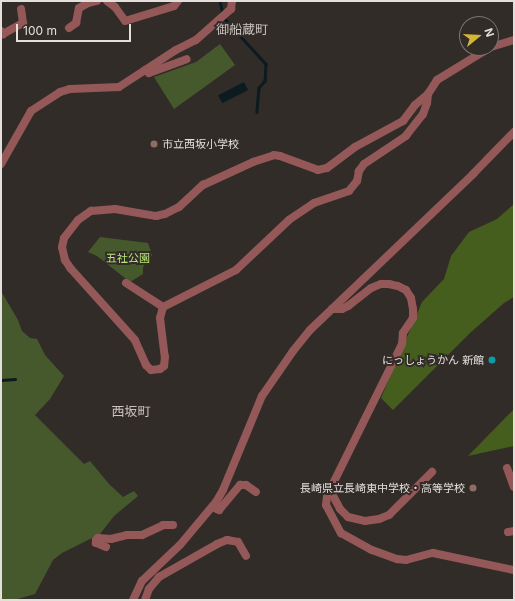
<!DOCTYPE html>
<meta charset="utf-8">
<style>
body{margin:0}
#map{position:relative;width:515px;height:601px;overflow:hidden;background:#322c28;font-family:Inter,"Noto Sans JP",sans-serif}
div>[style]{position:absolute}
.green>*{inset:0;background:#46592d}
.forest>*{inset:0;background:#455d1d}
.water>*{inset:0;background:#0b1b20;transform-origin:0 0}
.stream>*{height:2.5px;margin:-1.25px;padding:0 1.25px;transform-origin:1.25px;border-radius:1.25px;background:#0b1b20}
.minor>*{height:8px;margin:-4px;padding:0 4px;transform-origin:4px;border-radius:4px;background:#955858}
.dots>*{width:11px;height:11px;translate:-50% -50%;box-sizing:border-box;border:2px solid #322c28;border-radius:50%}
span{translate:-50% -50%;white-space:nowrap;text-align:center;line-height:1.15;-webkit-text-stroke:4px #322c28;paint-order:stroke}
.poi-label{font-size:11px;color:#e3dfdd}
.left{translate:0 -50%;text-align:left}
.right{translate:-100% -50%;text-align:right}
.park-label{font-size:11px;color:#b7e576}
.quarter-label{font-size:13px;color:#cac2be}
.frame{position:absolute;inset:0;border:2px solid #e3dfdd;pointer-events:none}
.north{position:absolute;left:459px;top:16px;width:40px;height:40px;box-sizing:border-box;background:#322c28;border:1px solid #797470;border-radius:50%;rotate:72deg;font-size:11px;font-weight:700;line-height:16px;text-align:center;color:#e3dfdd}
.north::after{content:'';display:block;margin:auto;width:14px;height:18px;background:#d2b635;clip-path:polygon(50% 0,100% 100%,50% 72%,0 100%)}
.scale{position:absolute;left:16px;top:24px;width:115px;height:18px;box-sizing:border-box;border:2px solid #e3dfdd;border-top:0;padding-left:5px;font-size:12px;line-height:14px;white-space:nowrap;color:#e3dfdd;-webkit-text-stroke:3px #322c28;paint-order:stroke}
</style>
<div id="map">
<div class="green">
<div style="clip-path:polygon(220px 44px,235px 65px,174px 109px,154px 77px,196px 62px)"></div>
<div style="clip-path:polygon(100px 237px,148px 243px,152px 255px,143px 267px,143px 274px,130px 282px,97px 256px,88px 252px)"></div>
<div style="clip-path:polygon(1px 291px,18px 320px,22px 331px,30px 338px,37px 339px,45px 355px,64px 376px,50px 399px,35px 415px,84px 464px,90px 461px,109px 484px,123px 497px,134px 491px,138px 496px,114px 516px,100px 534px,62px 553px,53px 560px,35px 594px,14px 600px,1px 600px)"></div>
</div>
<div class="forest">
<div style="clip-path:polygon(514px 204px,514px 297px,504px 303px,470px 333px,393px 410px,381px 398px,422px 302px,444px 279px,451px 256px,469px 232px,497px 219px)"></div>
<div style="clip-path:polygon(514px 409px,514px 446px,468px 456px)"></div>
</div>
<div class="water">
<div style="left:244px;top:82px;width:9px;height:29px;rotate:63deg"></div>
</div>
<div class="stream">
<div style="left:220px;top:1px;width:13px;rotate:77deg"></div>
<div style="left:224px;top:18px;width:62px;rotate:47.6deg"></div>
<div style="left:266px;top:64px;width:17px;rotate:93deg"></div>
<div style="left:265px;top:81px;width:9px;rotate:131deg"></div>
<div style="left:259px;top:88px;width:24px;rotate:95deg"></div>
<div style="left:1px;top:380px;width:14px;rotate:-4deg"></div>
</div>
<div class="minor">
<div style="left:107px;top:1px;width:10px;rotate:37deg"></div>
<div style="left:115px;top:7px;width:17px;rotate:54deg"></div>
<div style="left:125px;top:21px;width:51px;rotate:-17deg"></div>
<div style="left:174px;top:6px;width:6px;rotate:-51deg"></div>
<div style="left:69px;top:28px;width:9px;rotate:-36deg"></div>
<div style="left:76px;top:23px;width:15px;rotate:-79deg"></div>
<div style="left:79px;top:8px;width:10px;rotate:-29deg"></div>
<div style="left:88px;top:3px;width:9px;rotate:-13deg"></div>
<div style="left:1px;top:31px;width:4px;rotate:56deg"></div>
<div style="left:3px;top:34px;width:23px;rotate:-29deg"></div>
<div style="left:23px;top:23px;width:14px;rotate:-98deg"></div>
<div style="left:491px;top:47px;width:24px;rotate:-17deg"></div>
<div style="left:145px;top:70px;width:5px;rotate:37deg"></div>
<div style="left:149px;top:73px;width:40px;rotate:-20.2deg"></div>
<div style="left:428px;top:94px;width:9px;rotate:96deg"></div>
<div style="left:427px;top:103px;width:12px;rotate:110deg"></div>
<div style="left:423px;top:114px;width:28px;rotate:128deg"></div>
<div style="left:406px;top:136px;width:50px;rotate:146.3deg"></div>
<div style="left:364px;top:164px;width:9px;rotate:126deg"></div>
<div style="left:359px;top:171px;width:10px;rotate:101deg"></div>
<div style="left:357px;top:181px;width:13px;rotate:129deg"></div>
<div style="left:349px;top:191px;width:37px;rotate:161deg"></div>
<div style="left:314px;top:203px;width:30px;rotate:146deg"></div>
<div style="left:289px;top:220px;width:73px;rotate:136.7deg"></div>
<div style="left:236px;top:270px;width:82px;rotate:153.1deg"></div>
<div style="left:163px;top:307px;width:11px;rotate:105deg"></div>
<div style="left:160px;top:318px;width:39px;rotate:83deg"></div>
<div style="left:165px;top:357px;width:9px;rotate:96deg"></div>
<div style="left:164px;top:366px;width:5px;rotate:143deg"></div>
<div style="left:160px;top:369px;width:9px;rotate:174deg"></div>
<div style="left:151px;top:370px;width:7px;rotate:-135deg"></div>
<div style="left:146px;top:365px;width:27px;rotate:-114deg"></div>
<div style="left:135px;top:340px;width:96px;rotate:-132deg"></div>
<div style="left:71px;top:269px;width:11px;rotate:-124deg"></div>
<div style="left:65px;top:260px;width:13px;rotate:-103deg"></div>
<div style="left:62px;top:247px;width:9px;rotate:-77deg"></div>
<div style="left:64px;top:238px;width:23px;rotate:-52deg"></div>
<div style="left:78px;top:220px;width:16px;rotate:-35deg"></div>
<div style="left:91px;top:211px;width:24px;rotate:-5deg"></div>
<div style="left:115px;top:209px;width:42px;rotate:9.7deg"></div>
<div style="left:156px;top:216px;width:9px;rotate:-13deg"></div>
<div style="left:165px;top:214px;width:16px;rotate:-27deg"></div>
<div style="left:179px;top:207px;width:33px;rotate:-43deg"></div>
<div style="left:203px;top:185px;width:55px;rotate:-24.7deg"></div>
<div style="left:253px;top:162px;width:22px;rotate:-18deg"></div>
<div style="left:274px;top:155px;width:6px;rotate:9deg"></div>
<div style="left:280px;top:156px;width:40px;rotate:20.2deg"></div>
<div style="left:318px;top:170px;width:9px;rotate:-13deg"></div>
<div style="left:327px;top:168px;width:35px;rotate:-37deg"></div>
<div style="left:355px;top:147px;width:55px;rotate:-28.4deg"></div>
<div style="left:403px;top:121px;width:20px;rotate:-53deg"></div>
<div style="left:415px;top:105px;width:17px;rotate:-40deg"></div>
<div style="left:428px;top:94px;width:17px;rotate:-57deg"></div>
<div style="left:437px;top:80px;width:61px;rotate:-31.6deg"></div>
<div style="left:1px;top:164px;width:61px;rotate:-60.5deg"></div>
<div style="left:31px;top:111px;width:35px;rotate:-33deg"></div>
<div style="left:60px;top:92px;width:10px;rotate:-17deg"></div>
<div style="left:70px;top:89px;width:49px;rotate:-2.3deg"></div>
<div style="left:119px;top:87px;width:68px;rotate:-33deg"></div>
<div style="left:176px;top:50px;width:22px;rotate:-27deg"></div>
<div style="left:196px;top:40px;width:47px;rotate:-41.5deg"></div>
<div style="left:231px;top:9px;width:8px;rotate:-83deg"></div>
<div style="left:126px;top:283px;width:44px;rotate:33deg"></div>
<div style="left:332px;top:309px;width:10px"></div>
<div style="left:342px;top:309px;width:7px;rotate:-27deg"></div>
<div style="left:348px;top:306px;width:29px;rotate:-38deg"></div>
<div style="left:371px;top:288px;width:11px;rotate:-22deg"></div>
<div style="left:381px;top:284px;width:8px"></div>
<div style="left:389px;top:284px;width:9px;rotate:13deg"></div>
<div style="left:398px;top:286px;width:9px;rotate:27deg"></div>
<div style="left:406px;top:290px;width:9px;rotate:58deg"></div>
<div style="left:411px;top:298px;width:11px;rotate:80deg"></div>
<div style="left:413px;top:309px;width:9px;rotate:90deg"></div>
<div style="left:413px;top:318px;width:18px;rotate:124deg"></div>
<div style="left:403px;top:333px;width:11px;rotate:95deg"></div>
<div style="left:402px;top:344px;width:169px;rotate:116.3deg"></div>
<div style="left:327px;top:496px;width:9px;rotate:96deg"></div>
<div style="left:326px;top:505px;width:32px;rotate:62deg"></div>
<div style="left:341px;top:533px;width:35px;rotate:29deg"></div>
<div style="left:372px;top:550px;width:27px;rotate:20deg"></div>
<div style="left:397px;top:559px;width:9px;rotate:6deg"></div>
<div style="left:406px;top:560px;width:28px;rotate:-15deg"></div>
<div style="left:433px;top:553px;width:83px;rotate:11.9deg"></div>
<div style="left:507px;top:468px;width:20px;rotate:70deg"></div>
<div style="left:330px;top:490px;width:21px;rotate:62deg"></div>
<div style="left:340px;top:509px;width:11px;rotate:45deg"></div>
<div style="left:348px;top:517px;width:17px;rotate:13deg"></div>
<div style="left:365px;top:521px;width:14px;rotate:-8deg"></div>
<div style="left:379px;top:519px;width:11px;rotate:-22deg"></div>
<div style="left:389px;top:515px;width:61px;rotate:-45deg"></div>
<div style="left:212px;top:507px;width:8px;rotate:23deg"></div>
<div style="left:219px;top:510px;width:33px;rotate:-50deg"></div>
<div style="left:240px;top:485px;width:6px"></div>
<div style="left:246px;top:485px;width:12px;rotate:35deg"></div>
<div style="left:508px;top:532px;width:6px;rotate:-9deg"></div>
<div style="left:106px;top:547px;width:11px;rotate:-158deg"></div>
<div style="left:96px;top:543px;width:3px;rotate:-90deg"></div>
<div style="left:96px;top:540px;width:3px;rotate:-45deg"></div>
<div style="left:98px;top:538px;width:13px;rotate:4deg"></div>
<div style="left:111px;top:539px;width:16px;rotate:-14deg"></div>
<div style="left:127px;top:535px;width:15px"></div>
<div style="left:142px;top:535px;width:23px;rotate:-25deg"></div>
<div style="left:163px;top:525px;width:10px"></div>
<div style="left:133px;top:600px;width:21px;rotate:-65deg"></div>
<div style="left:142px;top:581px;width:52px;rotate:-43.5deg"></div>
<div style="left:180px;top:545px;width:56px;rotate:-50.1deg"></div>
<div style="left:216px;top:502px;width:14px;rotate:-60deg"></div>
<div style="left:223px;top:490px;width:102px;rotate:-67.5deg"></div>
<div style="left:262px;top:396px;width:55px;rotate:-55.4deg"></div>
<div style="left:293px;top:351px;width:27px;rotate:-51deg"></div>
<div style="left:310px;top:330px;width:226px;rotate:-43.7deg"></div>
<div style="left:473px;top:174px;width:59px;rotate:-45.7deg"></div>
<div style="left:145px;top:600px;width:12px;rotate:-70deg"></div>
<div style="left:149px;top:589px;width:16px;rotate:-50deg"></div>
<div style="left:159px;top:577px;width:67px;rotate:-29.6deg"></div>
<div style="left:217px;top:544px;width:11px;rotate:-22deg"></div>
<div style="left:227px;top:540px;width:11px;rotate:10deg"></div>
<div style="left:238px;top:542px;width:16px;rotate:60deg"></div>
</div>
<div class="dots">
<div style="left:154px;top:144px;background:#8d6e63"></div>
<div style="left:492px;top:360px;background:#0f9aa8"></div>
<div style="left:473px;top:488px;background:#8d6e63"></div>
</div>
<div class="poi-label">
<span class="left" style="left:162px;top:144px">市立西坂小学校</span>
<span class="right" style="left:484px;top:360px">にっしょうかん 新館</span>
<span class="right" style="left:465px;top:488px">長崎県立長崎東中学校・高等学校</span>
</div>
<div class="park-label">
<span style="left:128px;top:258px">五社公園</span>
</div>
<div class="quarter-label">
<span style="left:242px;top:29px">御船蔵町</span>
<span style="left:131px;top:411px">西坂町</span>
</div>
<div class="frame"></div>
<div class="north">N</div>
<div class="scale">100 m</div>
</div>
